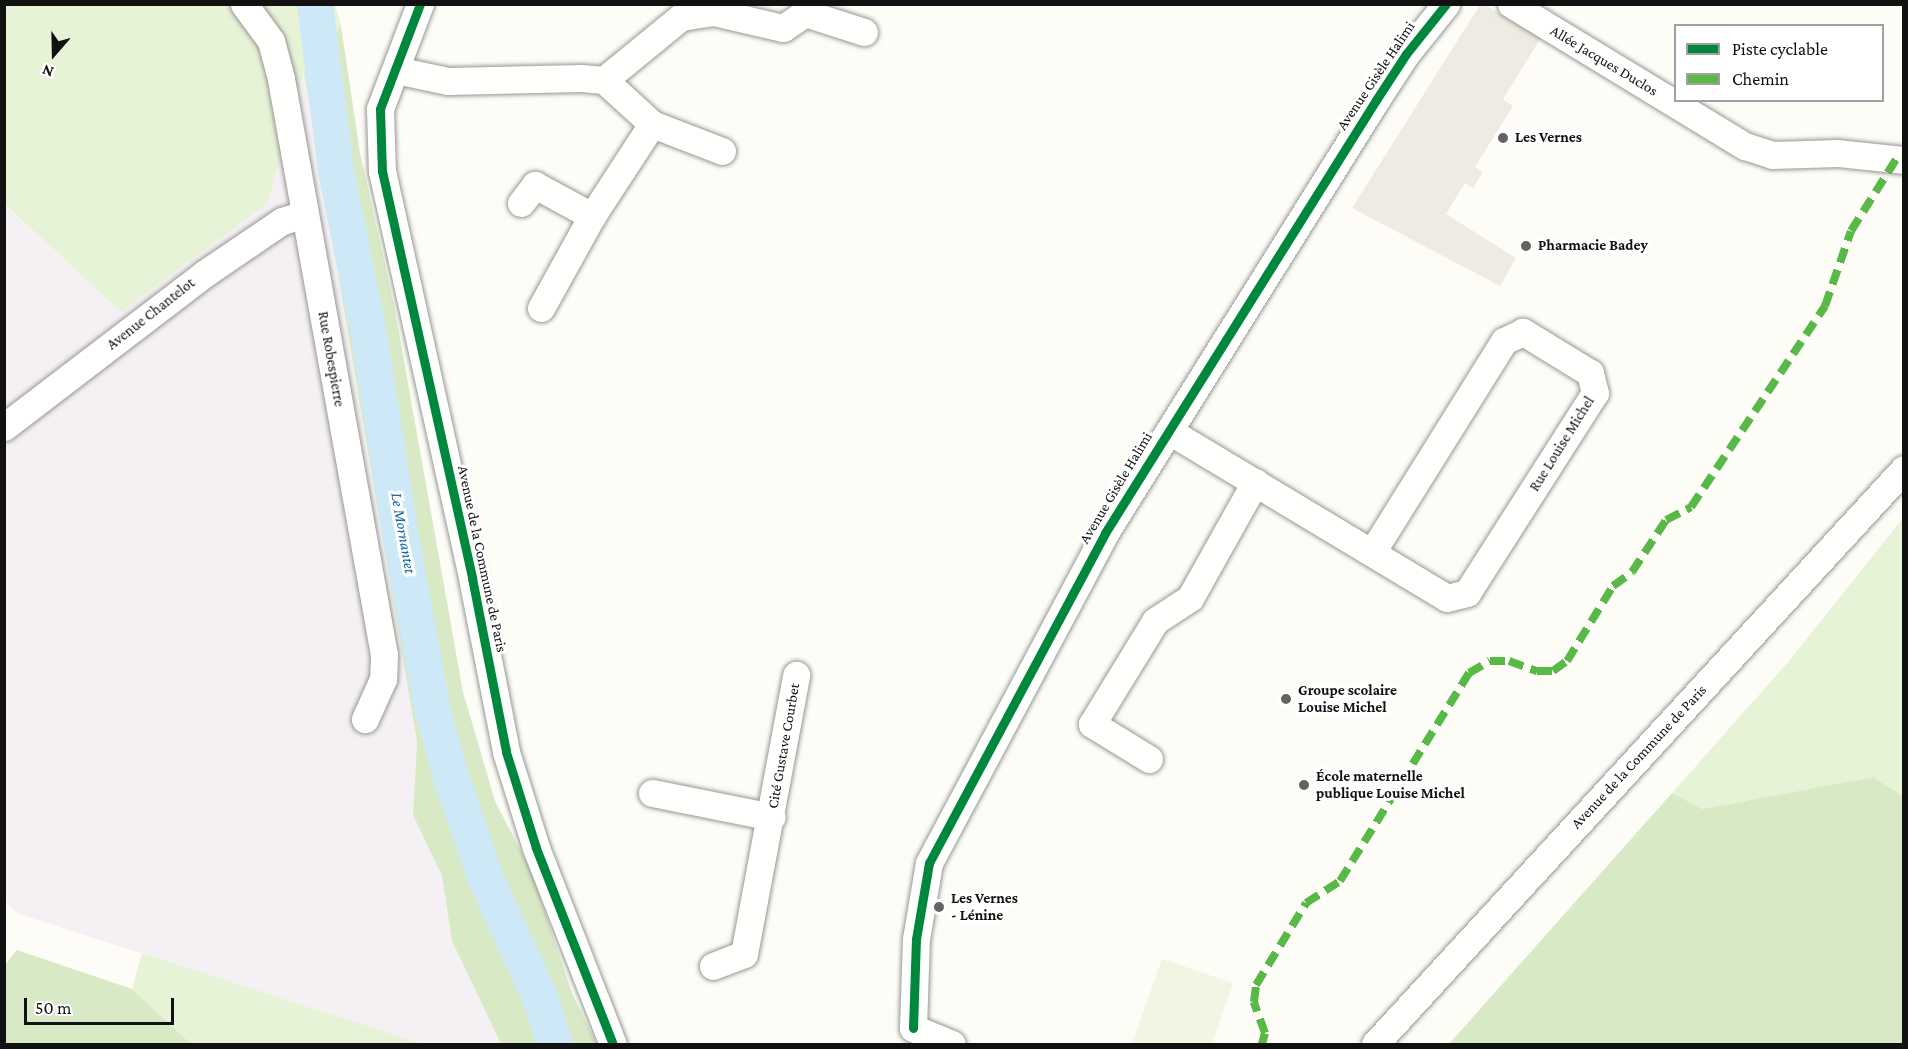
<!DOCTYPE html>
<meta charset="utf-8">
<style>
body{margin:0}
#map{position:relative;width:1908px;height:1049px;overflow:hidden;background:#fdfcf7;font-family:"Crimson Pro",serif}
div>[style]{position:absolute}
.industrial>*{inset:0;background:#f5f0f3}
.green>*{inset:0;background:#e7f3d7}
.forest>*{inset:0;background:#d8eac5}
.pitch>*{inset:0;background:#f0f6e1}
.plaza>*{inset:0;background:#edebe2}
.river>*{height:36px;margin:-18px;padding:0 18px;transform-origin:18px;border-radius:18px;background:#cde8f7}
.roads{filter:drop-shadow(0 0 2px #979795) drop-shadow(0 0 2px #979795)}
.minor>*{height:27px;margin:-13.5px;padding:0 13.5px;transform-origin:13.5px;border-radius:13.5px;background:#fffffe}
.quiet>*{height:8px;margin-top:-4px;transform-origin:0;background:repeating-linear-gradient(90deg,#58b947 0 15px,transparent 0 23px)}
.cycleway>*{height:9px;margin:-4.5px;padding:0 4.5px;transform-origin:4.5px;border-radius:4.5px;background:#00873e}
.dots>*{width:16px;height:16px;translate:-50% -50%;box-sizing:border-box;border:3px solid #fff;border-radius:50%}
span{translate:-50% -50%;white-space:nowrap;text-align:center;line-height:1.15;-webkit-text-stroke:6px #fff;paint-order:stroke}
.street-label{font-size:15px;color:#111}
.poi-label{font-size:15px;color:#111;font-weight:700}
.left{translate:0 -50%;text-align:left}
.water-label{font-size:16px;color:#1768a6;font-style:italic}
.frame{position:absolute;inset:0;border:6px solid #111;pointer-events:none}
.legend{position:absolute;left:1674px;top:24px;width:210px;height:78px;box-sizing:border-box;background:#fff;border:2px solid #a0a0a0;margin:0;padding:8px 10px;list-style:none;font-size:18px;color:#111}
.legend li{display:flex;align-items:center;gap:12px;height:30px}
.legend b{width:30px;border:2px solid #a0a0a0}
.north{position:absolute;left:24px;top:24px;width:60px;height:60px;-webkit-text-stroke:4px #fff;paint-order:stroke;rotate:200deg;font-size:16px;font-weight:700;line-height:24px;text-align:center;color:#111}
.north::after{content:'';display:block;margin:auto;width:21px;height:27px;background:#111;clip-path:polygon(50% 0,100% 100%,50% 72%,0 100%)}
.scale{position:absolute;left:24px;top:998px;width:150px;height:27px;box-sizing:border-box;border:3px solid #111;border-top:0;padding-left:8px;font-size:18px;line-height:21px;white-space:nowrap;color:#111;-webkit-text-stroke:4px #fff;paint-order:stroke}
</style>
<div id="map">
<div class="industrial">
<div style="clip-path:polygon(304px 73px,417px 742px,413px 815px,442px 876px,452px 941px,501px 1044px,423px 1044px,16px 913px,5px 901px,4px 205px,121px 312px,268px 203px)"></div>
</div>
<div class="green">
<div style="clip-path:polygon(4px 5px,335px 5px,341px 26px,304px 73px,268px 203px,121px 312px,5px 205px)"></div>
<div style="clip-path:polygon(1903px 518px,1903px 796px,1873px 777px,1702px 809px,1672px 793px,1789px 661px)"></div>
<div style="clip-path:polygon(142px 953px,423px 1044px,191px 1044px,132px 989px)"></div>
</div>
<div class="forest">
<div style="clip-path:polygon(341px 26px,360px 153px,394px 305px,463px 692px,495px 801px,532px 873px,572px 993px,597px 1044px,501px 1044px,452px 941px,442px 876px,413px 815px,417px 742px,304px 73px)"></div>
<div style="clip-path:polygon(1873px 777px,1903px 796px,1903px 1044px,1449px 1044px,1672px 793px,1702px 809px)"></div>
<div style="clip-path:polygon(17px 950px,132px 989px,191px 1044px,5px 1044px,5px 965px)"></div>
</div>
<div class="pitch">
<div style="clip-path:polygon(1162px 959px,1233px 983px,1212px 1044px,1132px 1044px)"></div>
</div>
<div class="plaza">
<div style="clip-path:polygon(1480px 5px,1485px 5px,1541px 38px,1503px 99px,1513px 106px,1475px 167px,1483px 172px,1473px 188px,1465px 183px,1446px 214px,1516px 258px,1500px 286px,1352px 208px)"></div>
</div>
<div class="river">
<div style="left:315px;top:4px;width:168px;rotate:82.8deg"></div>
<div style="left:336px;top:171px;width:161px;rotate:78.6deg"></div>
<div style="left:368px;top:329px;width:212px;rotate:81deg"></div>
<div style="left:401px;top:538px;width:177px;rotate:79.6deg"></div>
<div style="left:433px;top:712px;width:67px;rotate:74.5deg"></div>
<div style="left:451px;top:777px;width:106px;rotate:71.2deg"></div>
<div style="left:485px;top:877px;width:130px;rotate:65.4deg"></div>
<div style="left:539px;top:995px;width:52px;rotate:71.9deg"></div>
</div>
<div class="roads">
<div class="minor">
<div style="left:244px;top:4px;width:46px;rotate:53.9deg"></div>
<div style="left:271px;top:41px;width:39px;rotate:75deg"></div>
<div style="left:281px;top:79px;width:585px;rotate:79.86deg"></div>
<div style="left:384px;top:655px;width:24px;rotate:92deg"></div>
<div style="left:383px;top:679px;width:44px;rotate:114.2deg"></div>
<div style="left:420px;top:4px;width:112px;rotate:110.9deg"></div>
<div style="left:380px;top:109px;width:62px;rotate:88.2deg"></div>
<div style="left:382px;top:171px;width:417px;rotate:77.5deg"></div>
<div style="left:472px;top:578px;width:177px;rotate:78.9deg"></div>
<div style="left:506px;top:752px;width:101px;rotate:72.6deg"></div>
<div style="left:536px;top:848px;width:211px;rotate:68.6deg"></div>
<div style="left:1511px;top:4px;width:274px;rotate:31.3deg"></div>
<div style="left:1745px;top:146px;width:28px;rotate:18deg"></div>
<div style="left:1772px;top:155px;width:66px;rotate:-1.7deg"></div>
<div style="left:1838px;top:153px;width:66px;rotate:6.1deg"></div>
<div style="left:805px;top:13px;width:62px;rotate:17.9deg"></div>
<div style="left:396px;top:70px;width:53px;rotate:11.9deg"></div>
<div style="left:448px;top:81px;width:133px;rotate:-1.3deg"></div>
<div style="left:581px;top:78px;width:23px;rotate:5deg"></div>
<div style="left:604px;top:80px;width:99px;rotate:-39.3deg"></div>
<div style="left:681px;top:17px;width:33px;rotate:-9deg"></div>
<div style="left:714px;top:12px;width:71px;rotate:13.1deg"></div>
<div style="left:783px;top:28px;width:27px;rotate:-34deg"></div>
<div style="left:805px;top:13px;width:10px;rotate:-66deg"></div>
<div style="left:604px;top:80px;width:65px;rotate:42.5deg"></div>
<div style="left:652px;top:124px;width:75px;rotate:21.1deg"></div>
<div style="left:521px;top:203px;width:23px;rotate:-52deg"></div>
<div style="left:535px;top:185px;width:65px;rotate:28.5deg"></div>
<div style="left:541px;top:308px;width:105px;rotate:-61deg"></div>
<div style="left:592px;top:216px;width:110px;rotate:-56.9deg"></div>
<div style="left:4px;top:427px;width:252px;rotate:-37.4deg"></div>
<div style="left:204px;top:274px;width:94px;rotate:-34.2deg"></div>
<div style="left:282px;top:221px;width:24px;rotate:-17deg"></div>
<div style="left:1169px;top:431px;width:324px;rotate:31deg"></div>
<div style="left:1447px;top:598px;width:21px;rotate:-14deg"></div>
<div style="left:1467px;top:593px;width:237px;rotate:-57.4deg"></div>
<div style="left:1595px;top:393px;width:21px;rotate:-104deg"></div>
<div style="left:1590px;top:373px;width:79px;rotate:-148.5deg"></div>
<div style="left:1523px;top:332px;width:21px;rotate:155deg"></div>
<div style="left:1504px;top:341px;width:249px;rotate:122deg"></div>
<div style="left:1149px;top:759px;width:67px;rotate:-148.4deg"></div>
<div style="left:1092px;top:724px;width:121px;rotate:-58.5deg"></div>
<div style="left:1155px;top:621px;width:42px;rotate:-33.3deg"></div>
<div style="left:1190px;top:598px;width:133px;rotate:-60.7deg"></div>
<div style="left:652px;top:793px;width:122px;rotate:11.3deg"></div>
<div style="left:713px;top:966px;width:33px;rotate:-21deg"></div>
<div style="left:744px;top:954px;width:284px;rotate:-79.4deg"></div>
<div style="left:913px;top:1028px;width:89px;rotate:-88.1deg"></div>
<div style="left:916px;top:939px;width:77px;rotate:-80.3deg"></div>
<div style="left:929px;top:863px;width:374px;rotate:-61.9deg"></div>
<div style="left:1105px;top:533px;width:511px;rotate:-57.96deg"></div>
<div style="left:1376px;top:100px;width:55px;rotate:-56.9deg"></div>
<div style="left:1406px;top:54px;width:64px;rotate:-51.3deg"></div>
<div style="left:913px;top:1028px;width:42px;rotate:22.3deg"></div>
<div style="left:1375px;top:1044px;width:781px;rotate:-47.39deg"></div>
</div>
</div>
<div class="quiet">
<div style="left:1262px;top:1044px;width:11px;rotate:-75deg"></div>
<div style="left:1265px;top:1033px;width:33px;rotate:-110deg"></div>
<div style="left:1254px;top:1002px;width:17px;rotate:-83deg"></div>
<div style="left:1256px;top:985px;width:96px;rotate:-58.6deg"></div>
<div style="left:1306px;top:903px;width:40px;rotate:-32.9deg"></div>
<div style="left:1340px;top:881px;width:245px;rotate:-58.2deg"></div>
<div style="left:1469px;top:673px;width:24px;rotate:-30deg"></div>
<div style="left:1490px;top:661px;width:19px"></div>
<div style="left:1509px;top:661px;width:30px;rotate:20deg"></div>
<div style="left:1537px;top:671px;width:16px"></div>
<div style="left:1553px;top:671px;width:17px;rotate:-36deg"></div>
<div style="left:1567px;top:661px;width:88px;rotate:-58.5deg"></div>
<div style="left:1613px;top:586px;width:24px;rotate:-36deg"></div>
<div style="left:1632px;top:572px;width:62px;rotate:-56.8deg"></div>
<div style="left:1666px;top:520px;width:28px;rotate:-27deg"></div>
<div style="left:1691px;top:507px;width:242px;rotate:-56.3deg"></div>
<div style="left:1825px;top:306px;width:79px;rotate:-70.9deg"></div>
<div style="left:1851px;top:231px;width:86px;rotate:-57.8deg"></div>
</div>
<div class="cycleway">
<div style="left:420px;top:4px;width:112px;rotate:110.9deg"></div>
<div style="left:380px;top:109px;width:62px;rotate:88.2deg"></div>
<div style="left:382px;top:171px;width:417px;rotate:77.5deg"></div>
<div style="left:472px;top:578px;width:177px;rotate:78.9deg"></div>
<div style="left:506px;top:752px;width:101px;rotate:72.6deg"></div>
<div style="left:536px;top:848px;width:211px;rotate:68.6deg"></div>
<div style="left:913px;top:1028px;width:89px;rotate:-88.1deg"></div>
<div style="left:916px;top:939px;width:77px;rotate:-80.3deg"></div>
<div style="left:929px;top:863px;width:374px;rotate:-61.9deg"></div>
<div style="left:1105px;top:533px;width:511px;rotate:-57.96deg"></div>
<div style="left:1376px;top:100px;width:55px;rotate:-56.9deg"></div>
<div style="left:1406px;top:54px;width:64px;rotate:-51.3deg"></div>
</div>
<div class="dots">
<div style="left:1503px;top:138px;background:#646362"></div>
<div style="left:1526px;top:246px;background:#646362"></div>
<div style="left:1286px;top:699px;background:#646362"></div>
<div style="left:1304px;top:785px;background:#646362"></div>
<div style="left:939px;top:907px;background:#646362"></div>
</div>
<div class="street-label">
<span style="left:1604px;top:61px;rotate:31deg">Allée Jacques Duclos</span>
<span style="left:1376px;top:76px;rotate:-56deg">Avenue Gisèle Halimi</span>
<span style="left:151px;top:314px;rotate:-38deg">Avenue Chantelot</span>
<span style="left:331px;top:359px;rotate:80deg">Rue Robespierre</span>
<span style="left:1562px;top:444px;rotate:-58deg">Rue Louise Michel</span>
<span style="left:1116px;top:488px;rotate:-59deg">Avenue Gisèle Halimi</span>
<span style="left:482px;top:559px;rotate:78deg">Avenue de la Commune de Paris</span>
<span style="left:784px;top:746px;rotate:-80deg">Cité Gustave Courbet</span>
<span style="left:1639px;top:757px;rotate:-47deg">Avenue de la Commune de Paris</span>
</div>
<div class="poi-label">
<span class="left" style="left:1515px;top:138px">Les Vernes</span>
<span class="left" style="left:1538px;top:246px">Pharmacie Badey</span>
<span class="left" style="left:1298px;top:699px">Groupe scolaire<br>Louise Michel</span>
<span class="left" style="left:1316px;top:785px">École maternelle<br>publique Louise Michel</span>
<span class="left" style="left:951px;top:907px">Les Vernes<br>- Lénine</span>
</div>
<div class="water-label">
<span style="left:403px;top:533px;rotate:80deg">Le Mornantet</span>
</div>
<div class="frame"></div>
<ul class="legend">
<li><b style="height:8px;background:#00873e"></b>Piste cyclable</li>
<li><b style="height:8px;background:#58b947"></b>Chemin</li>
</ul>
<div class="north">N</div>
<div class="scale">50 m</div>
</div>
